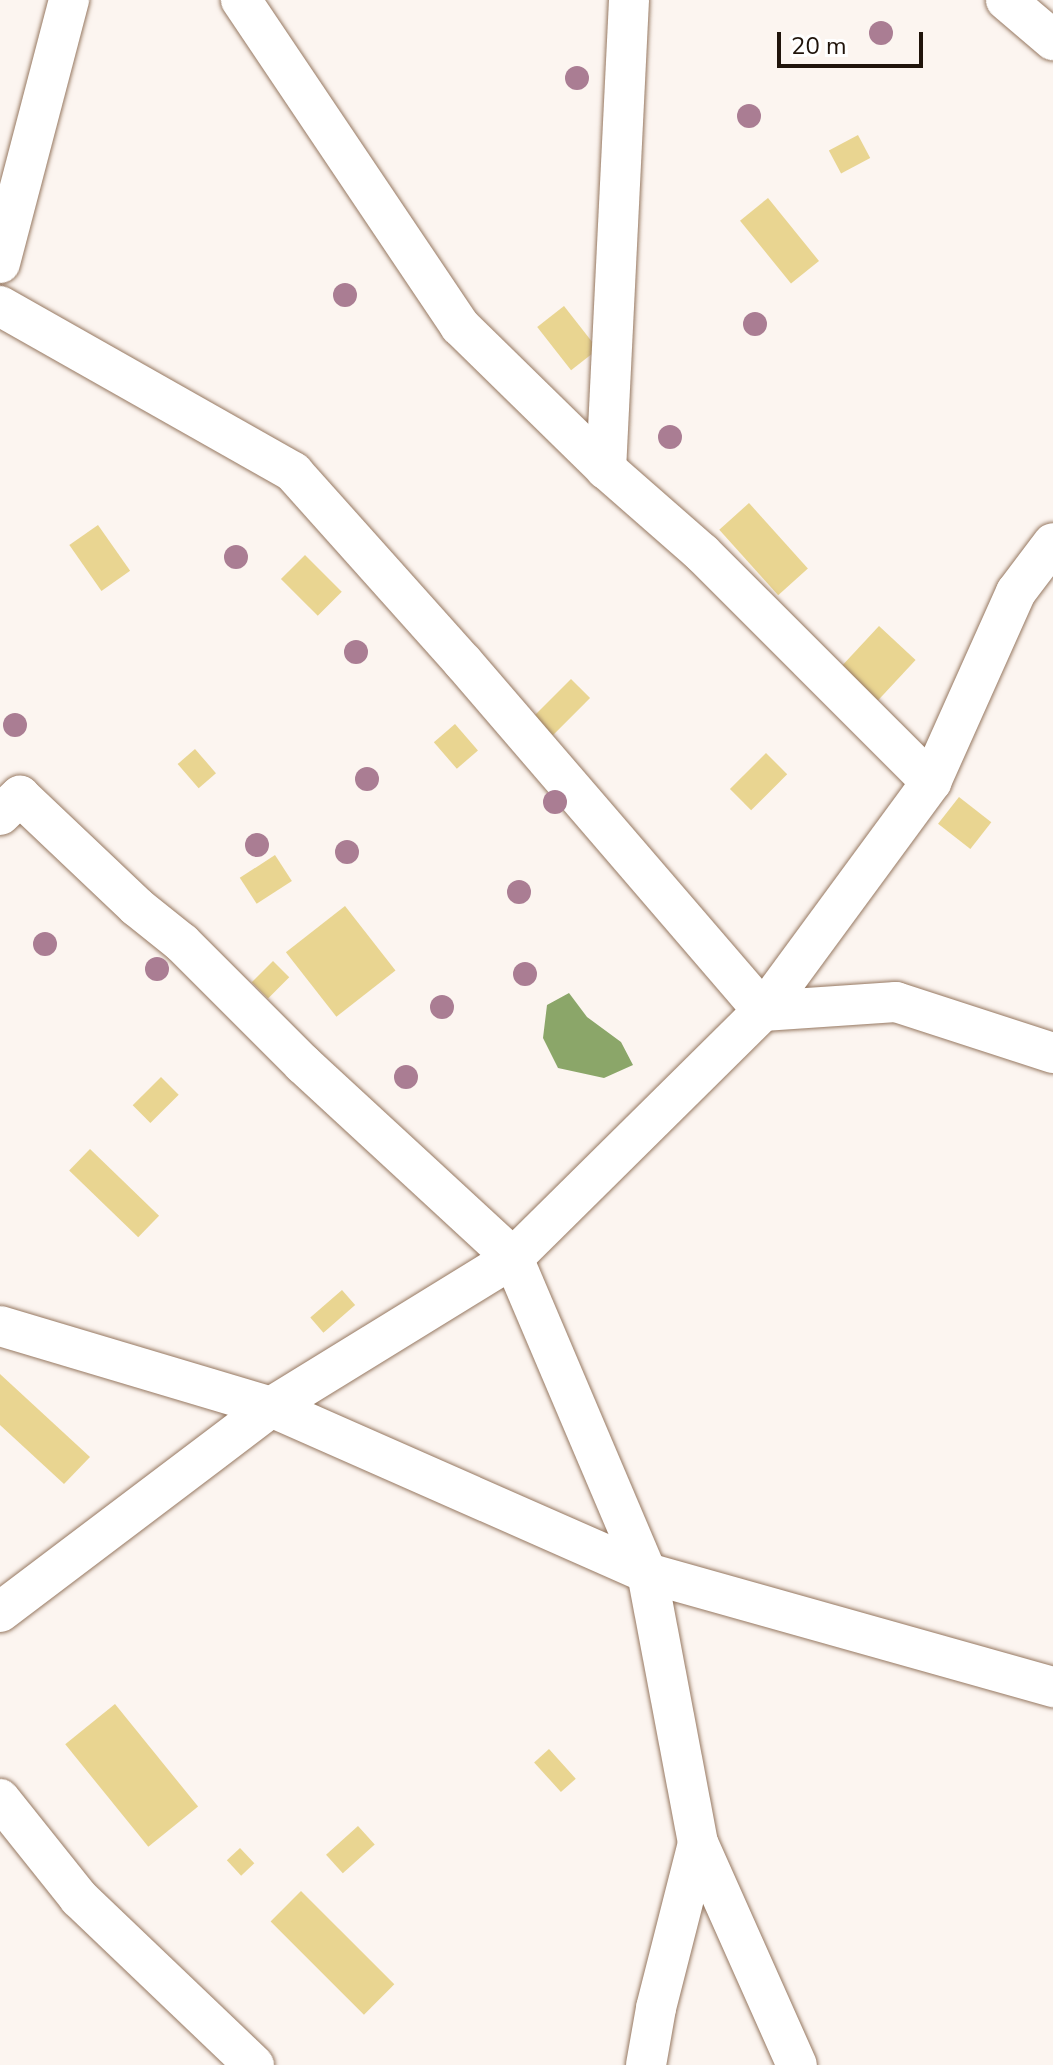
<!DOCTYPE html>
<style>
body{margin:0}
#map{position:relative;width:1053px;height:2065px;overflow:hidden;background:#fcf5f0;font-family:"Nunito Sans",sans-serif}
div>[style]{position:absolute}
.water>*{inset:0;background:#8ba669}
.building>*{inset:0;background:#e9d591;transform-origin:0 0}
.roads{filter:drop-shadow(0 0 2px #967861) drop-shadow(0 0 2px #967861)}
.minor>*{height:40px;margin:-20px;padding:0 20px;transform-origin:20px;border-radius:20px;background:#fff}
.trees>*{width:24px;height:24px;margin:-12px;border-radius:50%;background:#aa7d93}
span{translate:-50% -50%;white-space:nowrap;text-align:center;line-height:1.15;-webkit-text-stroke:6px #fff;paint-order:stroke}
.scale{position:absolute;left:777px;top:32px;width:146px;height:36px;box-sizing:border-box;border:4px solid #20140b;border-top:0;padding-left:10px;font-size:24px;line-height:28px;white-space:nowrap;color:#20140b;-webkit-text-stroke:6px #fff;paint-order:stroke}
</style>
<div id="map">
<div class="water">
<div style="clip-path:polygon(569px 993px,587px 1017px,621px 1042px,633px 1065px,604px 1078px,558px 1068px,543px 1038px,547px 1005px)"></div>
</div>
<div class="building">
<div style="left:858px;top:135px;width:26px;height:33px;rotate:62deg"></div>
<div style="left:768px;top:198px;width:81px;height:36px;rotate:51deg"></div>
<div style="left:564px;top:306px;width:55px;height:34px;rotate:52deg"></div>
<div style="left:749px;top:503px;width:88px;height:40px;rotate:48deg"></div>
<div style="left:98px;top:525px;width:56px;height:35px;rotate:55deg"></div>
<div style="left:305px;top:555px;width:52px;height:34px;rotate:45deg"></div>
<div style="left:879px;top:626px;width:50px;height:59px;rotate:43deg"></div>
<div style="left:571px;top:679px;width:27px;height:59px;rotate:45deg"></div>
<div style="left:455px;top:724px;width:35px;height:28px;rotate:49deg"></div>
<div style="left:195px;top:749px;width:32px;height:23px;rotate:49deg"></div>
<div style="left:766px;top:753px;width:30px;height:51px;rotate:45deg"></div>
<div style="left:959px;top:797px;width:41px;height:34px;rotate:38deg"></div>
<div style="left:275px;top:855px;width:31px;height:42px;rotate:57deg"></div>
<div style="left:345px;top:906px;width:82px;height:75px;rotate:52deg"></div>
<div style="left:273px;top:961px;width:23px;height:30px;rotate:45deg"></div>
<div style="left:161px;top:1077px;width:25px;height:40px;rotate:45deg"></div>
<div style="left:90px;top:1149px;width:96px;height:30px;rotate:44deg"></div>
<div style="left:342px;top:1290px;width:20px;height:42px;rotate:49deg"></div>
<div style="clip-path:polygon(0 1374px,90px 1457px,64px 1484px,0 1425px)"></div>
<div style="left:115px;top:1704px;width:132px;height:64px;rotate:51deg"></div>
<div style="left:549px;top:1749px;width:40px;height:20px;rotate:48deg"></div>
<div style="left:358px;top:1826px;width:25px;height:43px;rotate:48deg"></div>
<div style="left:240px;top:1848px;width:21px;height:18px;rotate:47deg"></div>
<div style="left:301px;top:1891px;width:132px;height:43px;rotate:45deg"></div>
</div>
<div class="roads">
<div class="minor">
<div style="left:241px;top:0;width:393px;rotate:56.1deg"></div>
<div style="left:460px;top:326px;width:204px;rotate:44.4deg"></div>
<div style="left:629px;top:0;width:470px;rotate:92.8deg"></div>
<div style="left:606px;top:469px;width:128px;rotate:41.2deg"></div>
<div style="left:702px;top:553px;width:324px;rotate:45deg"></div>
<div style="left:1006px;top:0;width:62px;rotate:40.4deg"></div>
<div style="left:0;top:263px;width:272px;rotate:-75.3deg"></div>
<div style="left:0;top:306px;width:337px;rotate:29.5deg"></div>
<div style="left:293px;top:472px;width:255px;rotate:48.2deg"></div>
<div style="left:463px;top:662px;width:460px;rotate:49.3deg"></div>
<div style="left:0;top:815px;width:28px;rotate:-44deg"></div>
<div style="left:20px;top:796px;width:161px;rotate:43.5deg"></div>
<div style="left:137px;top:907px;width:58px;rotate:38.7deg"></div>
<div style="left:182px;top:943px;width:171px;rotate:45deg"></div>
<div style="left:303px;top:1064px;width:286px;rotate:42.7deg"></div>
<div style="left:513px;top:1258px;width:342px;rotate:67deg"></div>
<div style="left:647px;top:1573px;width:275px;rotate:79.3deg"></div>
<div style="left:698px;top:1843px;width:243px;rotate:66deg"></div>
<div style="left:763px;top:1011px;width:133px;rotate:-3.9deg"></div>
<div style="left:896px;top:1002px;width:165px;rotate:18deg"></div>
<div style="left:0;top:1326px;width:283px;rotate:16.6deg"></div>
<div style="left:271px;top:1407px;width:411px;rotate:23.8deg"></div>
<div style="left:647px;top:1573px;width:422px;rotate:15.7deg"></div>
<div style="left:0;top:1612px;width:340px;rotate:-37.1deg"></div>
<div style="left:271px;top:1407px;width:284px;rotate:-31.6deg"></div>
<div style="left:513px;top:1258px;width:351px;rotate:-44.7deg"></div>
<div style="left:763px;top:1011px;width:284px;rotate:-53.7deg"></div>
<div style="left:931px;top:782px;width:208px;rotate:-65.9deg"></div>
<div style="left:1016px;top:592px;width:61px;rotate:-52.9deg"></div>
<div style="left:0;top:1799px;width:127px;rotate:51.4deg"></div>
<div style="left:79px;top:1898px;width:242px;rotate:43.7deg"></div>
<div style="left:646px;top:2065px;width:58px;rotate:-80deg"></div>
<div style="left:656px;top:2008px;width:170px;rotate:-75.7deg"></div>
</div>
</div>
<div class="trees">
<div style="left:881px;top:33px"></div>
<div style="left:577px;top:78px"></div>
<div style="left:749px;top:116px"></div>
<div style="left:345px;top:295px"></div>
<div style="left:755px;top:324px"></div>
<div style="left:670px;top:437px"></div>
<div style="left:236px;top:557px"></div>
<div style="left:356px;top:652px"></div>
<div style="left:15px;top:725px"></div>
<div style="left:367px;top:779px"></div>
<div style="left:555px;top:802px"></div>
<div style="left:257px;top:845px"></div>
<div style="left:347px;top:852px"></div>
<div style="left:519px;top:892px"></div>
<div style="left:45px;top:944px"></div>
<div style="left:157px;top:969px"></div>
<div style="left:525px;top:974px"></div>
<div style="left:442px;top:1007px"></div>
<div style="left:406px;top:1077px"></div>
</div>
<div class="scale">20 m</div>
</div>
